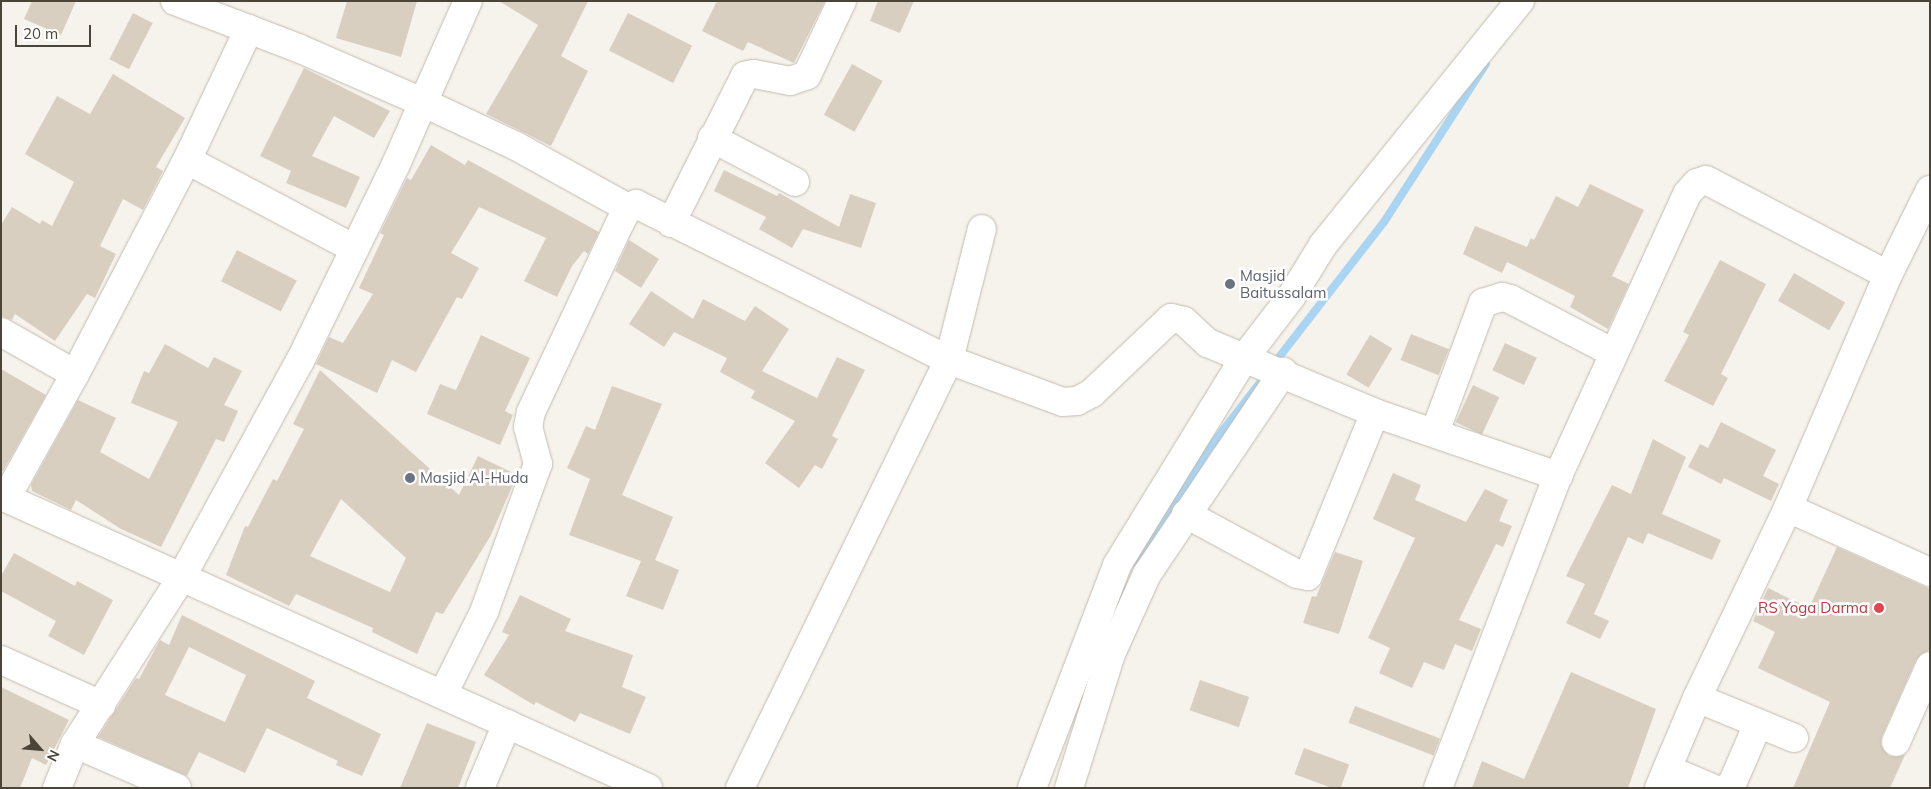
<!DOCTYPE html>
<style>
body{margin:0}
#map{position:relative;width:1931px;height:789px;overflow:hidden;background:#f6f3ec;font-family:Mulish,sans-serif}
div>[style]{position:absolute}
.stream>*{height:8px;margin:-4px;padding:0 4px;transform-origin:4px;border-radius:4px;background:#a9d4f2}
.building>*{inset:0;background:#d8cfc1;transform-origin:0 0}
.roads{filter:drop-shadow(0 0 1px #c2bbae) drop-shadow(0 0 1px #c2bbae)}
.minor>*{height:28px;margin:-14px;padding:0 14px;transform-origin:14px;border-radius:14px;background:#fff}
.dots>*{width:14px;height:14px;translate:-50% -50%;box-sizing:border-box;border:2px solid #fff;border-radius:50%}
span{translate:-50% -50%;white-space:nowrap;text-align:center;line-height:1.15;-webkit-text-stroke:5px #fff;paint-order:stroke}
.worship-label{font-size:15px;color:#5b616d}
.left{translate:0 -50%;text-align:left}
.health-label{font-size:15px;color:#be3a42}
.right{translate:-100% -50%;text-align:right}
.frame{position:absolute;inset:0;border:2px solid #4b4439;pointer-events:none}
.north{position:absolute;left:15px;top:724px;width:50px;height:50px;-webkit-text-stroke:4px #fff;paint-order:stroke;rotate:117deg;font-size:14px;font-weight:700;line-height:20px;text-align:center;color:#4b4439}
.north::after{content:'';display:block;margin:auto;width:18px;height:22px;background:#4b4439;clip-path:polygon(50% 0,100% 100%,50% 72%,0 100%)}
.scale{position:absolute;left:15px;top:25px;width:76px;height:22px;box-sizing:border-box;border:2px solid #4b4439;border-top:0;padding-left:6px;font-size:15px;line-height:18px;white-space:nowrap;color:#4b4439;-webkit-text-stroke:4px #fff;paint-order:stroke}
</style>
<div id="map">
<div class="stream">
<div style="left:1273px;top:365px;width:181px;rotate:-52.2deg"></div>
<div style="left:1384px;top:222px;width:188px;rotate:-57.2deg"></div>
<div style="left:1138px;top:565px;width:133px;rotate:-58.8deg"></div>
<div style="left:1207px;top:451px;width:95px;rotate:-52.3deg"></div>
<div style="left:1108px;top:625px;width:38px;rotate:-63deg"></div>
</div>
<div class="building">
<div style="clip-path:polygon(32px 1px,76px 1px,61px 35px,24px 19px)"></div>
<div style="clip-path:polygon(347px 1px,417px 1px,401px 57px,336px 38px)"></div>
<div style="clip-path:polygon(499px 1px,588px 1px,561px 56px,588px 71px,551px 146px,486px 114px,538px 25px)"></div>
<div style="clip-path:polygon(717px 1px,825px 1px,794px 63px,748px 42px,743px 51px,702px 31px)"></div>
<div style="clip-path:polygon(878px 1px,914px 1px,900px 33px,870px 21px)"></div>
<div style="left:133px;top:13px;width:22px;height:52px;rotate:27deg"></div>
<div style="left:628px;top:13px;width:72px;height:42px;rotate:27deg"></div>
<div style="left:852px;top:64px;width:35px;height:58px;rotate:29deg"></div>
<div style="clip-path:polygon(304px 68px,390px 111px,374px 138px,334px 116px,312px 156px,360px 177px,346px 208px,286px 183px,291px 171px,260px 156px)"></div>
<div style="clip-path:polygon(113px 74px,185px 118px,156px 167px,163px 171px,143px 210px,123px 199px,100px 246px,116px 254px,95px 298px,87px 294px,55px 341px,15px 314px,12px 320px,1px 316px,1px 225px,12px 207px,40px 224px,42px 220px,52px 226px,74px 182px,25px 154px,57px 96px,90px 114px)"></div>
<div style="clip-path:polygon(431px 145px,465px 165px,468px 160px,599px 232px,588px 254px,584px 251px,572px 266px,557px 297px,524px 281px,546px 238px,479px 207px,451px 253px,479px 268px,462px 299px,457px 297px,416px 372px,392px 360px,377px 393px,316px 364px,329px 337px,343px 343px,373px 294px,359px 288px,384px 235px,380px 233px,407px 178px,411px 180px)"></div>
<div style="clip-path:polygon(724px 170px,777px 196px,779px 193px,839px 227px,850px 194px,876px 203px,861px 248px,803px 229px,792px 248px,759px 229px,766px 217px,714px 191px)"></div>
<div style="clip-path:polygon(1590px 184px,1644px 210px,1612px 276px,1629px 284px,1608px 329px,1570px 307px,1575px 296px,1507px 262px,1502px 273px,1463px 254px,1475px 226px,1527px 247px,1531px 238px,1534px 240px,1556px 196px,1578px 207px)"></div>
<div style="clip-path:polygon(629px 240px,659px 259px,641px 288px,615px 271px)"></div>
<div style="left:237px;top:250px;width:67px;height:35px;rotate:27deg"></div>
<div style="clip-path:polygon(1720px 260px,1766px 284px,1721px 374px,1728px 378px,1713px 406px,1664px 381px,1689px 335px,1683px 332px)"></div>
<div style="left:1794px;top:273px;width:59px;height:32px;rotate:30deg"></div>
<div style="clip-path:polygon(651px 291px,693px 319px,703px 299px,745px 321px,755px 306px,789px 329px,762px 371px,817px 398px,837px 357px,865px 370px,832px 436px,838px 439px,822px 469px,815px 465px,799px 488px,765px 463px,795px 421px,751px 398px,755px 391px,720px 372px,727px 358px,674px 332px,664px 347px,629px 324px)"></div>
<div style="left:1411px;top:334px;width:41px;height:28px;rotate:22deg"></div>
<div style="clip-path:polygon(481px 335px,530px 358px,505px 411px,513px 415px,500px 445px,427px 414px,440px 384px,456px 390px)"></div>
<div style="left:1370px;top:335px;width:26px;height:46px;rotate:31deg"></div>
<div style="left:1505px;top:343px;width:35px;height:30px;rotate:25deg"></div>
<div style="clip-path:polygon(165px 344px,208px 368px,214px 357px,242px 371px,224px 405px,238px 411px,224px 442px,216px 439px,161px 547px,121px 529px,76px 500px,71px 510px,32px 491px,31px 485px,78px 400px,116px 418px,100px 452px,149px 479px,178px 422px,131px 403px,144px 371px,149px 373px)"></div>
<div style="clip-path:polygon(1px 369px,46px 395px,3px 471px,1px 471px)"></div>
<div style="clip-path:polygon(evenodd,320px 370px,459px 495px,478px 456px,517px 475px,491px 535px,443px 614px,436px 612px,417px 654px,372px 632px,373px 628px,296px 594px,289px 606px,226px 575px,245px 526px,248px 527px,273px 479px,277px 481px,304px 429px,293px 424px,320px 370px,341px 499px,406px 558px,390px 592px,310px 556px,341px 499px)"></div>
<div style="left:1473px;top:385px;width:29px;height:41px;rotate:25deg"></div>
<div style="clip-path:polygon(612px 386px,662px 404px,622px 495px,673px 517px,655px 560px,679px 570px,663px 610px,626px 596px,641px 561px,569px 535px,590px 479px,567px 468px,586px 426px,595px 430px)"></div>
<div style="clip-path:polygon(1721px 422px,1776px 450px,1763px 476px,1779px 484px,1771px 501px,1724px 478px,1721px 484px,1688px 467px,1700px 444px,1708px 448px)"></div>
<div style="clip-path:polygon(1653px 439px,1686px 457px,1662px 514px,1721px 540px,1712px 560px,1648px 533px,1643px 544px,1628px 537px,1594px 614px,1609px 621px,1600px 639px,1566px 623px,1585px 584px,1566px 576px,1612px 485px,1631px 494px)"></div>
<div style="clip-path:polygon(1393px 473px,1421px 485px,1415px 500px,1466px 522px,1485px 489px,1508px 500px,1499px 521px,1512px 526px,1503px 547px,1496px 544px,1459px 620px,1481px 629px,1472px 651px,1455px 644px,1444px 670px,1424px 662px,1412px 688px,1379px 673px,1390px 648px,1368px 638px,1415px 538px,1373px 519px)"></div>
<div style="clip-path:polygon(1837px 547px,1930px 589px,1930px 649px,1916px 660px,1882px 736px,1881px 744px,1889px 756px,1905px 755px,1890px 788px,1793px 788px,1830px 702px,1758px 668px,1775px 632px,1753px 621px,1768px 588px,1809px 608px)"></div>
<div style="clip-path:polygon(1335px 552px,1363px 561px,1339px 634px,1303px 623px,1312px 596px,1316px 597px)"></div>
<div style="clip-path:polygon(14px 553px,75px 586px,77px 581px,113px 600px,84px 655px,48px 636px,56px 621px,1px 591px,1px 576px)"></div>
<div style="clip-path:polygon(520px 595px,571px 619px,565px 631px,633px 655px,622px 687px,646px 697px,630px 734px,580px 713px,575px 722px,536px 702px,534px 705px,484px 675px,509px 635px,502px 632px)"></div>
<div style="clip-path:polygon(evenodd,182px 615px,315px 681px,307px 698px,381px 734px,362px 776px,336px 765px,338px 761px,267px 728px,245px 773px,199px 752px,187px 776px,98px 737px,136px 678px,139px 679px,160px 640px,169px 645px,182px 615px,189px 647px,246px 675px,225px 722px,165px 695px,189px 647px)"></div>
<div style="clip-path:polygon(1571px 672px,1656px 709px,1628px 788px,1472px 788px,1482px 761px,1524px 779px)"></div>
<div style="left:1200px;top:680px;width:52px;height:32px;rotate:19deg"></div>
<div style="clip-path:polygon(1px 687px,69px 720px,46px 765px,32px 758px,20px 788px,1px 788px)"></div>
<div style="left:1355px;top:706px;width:91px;height:18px;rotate:21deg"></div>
<div style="clip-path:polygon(427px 723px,476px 742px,458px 788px,400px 788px)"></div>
<div style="left:1304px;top:748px;width:48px;height:28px;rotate:20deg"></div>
</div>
<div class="roads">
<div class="minor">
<div style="left:175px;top:1px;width:132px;rotate:20.9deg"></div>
<div style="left:298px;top:48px;width:135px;rotate:23.5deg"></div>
<div style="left:422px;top:102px;width:104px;rotate:25.1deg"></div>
<div style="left:516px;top:146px;width:128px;rotate:29deg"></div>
<div style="left:712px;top:138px;width:94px;rotate:27.9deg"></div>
<div style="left:187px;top:160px;width:145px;rotate:-64.7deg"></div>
<div style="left:671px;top:223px;width:165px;rotate:-63.3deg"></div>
<div style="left:745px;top:76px;width:9px;rotate:-13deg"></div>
<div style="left:754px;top:74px;width:37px;rotate:11deg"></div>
<div style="left:790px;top:81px;width:18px;rotate:-19deg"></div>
<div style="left:807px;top:75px;width:82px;rotate:-64.7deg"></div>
<div style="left:1px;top:332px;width:85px;rotate:29.6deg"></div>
<div style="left:75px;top:374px;width:142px;rotate:119.1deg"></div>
<div style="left:6px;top:498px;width:5px;rotate:-158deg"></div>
<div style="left:75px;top:374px;width:242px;rotate:-62.4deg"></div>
<div style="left:187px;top:160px;width:188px;rotate:27.9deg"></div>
<div style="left:1435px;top:432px;width:138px;rotate:-69.6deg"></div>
<div style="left:1483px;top:303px;width:20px;rotate:-18deg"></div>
<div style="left:1502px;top:297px;width:8px;rotate:14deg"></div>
<div style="left:1510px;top:299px;width:115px;rotate:27.5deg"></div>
<div style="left:6px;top:498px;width:550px;rotate:24.28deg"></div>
<div style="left:507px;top:724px;width:69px;rotate:112.9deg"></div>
<div style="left:1788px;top:508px;width:156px;rotate:24.3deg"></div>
<div style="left:1186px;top:514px;width:126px;rotate:28.4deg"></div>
<div style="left:1297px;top:574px;width:11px;rotate:10deg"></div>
<div style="left:1308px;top:576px;width:176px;rotate:-67.7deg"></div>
<div style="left:1px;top:660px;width:110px;rotate:24.2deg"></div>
<div style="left:443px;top:694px;width:92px;rotate:-63.4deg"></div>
<div style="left:484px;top:612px;width:158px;rotate:-70deg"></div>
<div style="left:538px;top:464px;width:38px;rotate:-105deg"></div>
<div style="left:528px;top:427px;width:15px;rotate:-79deg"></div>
<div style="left:531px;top:412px;width:209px;rotate:-64.8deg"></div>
<div style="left:620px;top:223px;width:17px;rotate:-62deg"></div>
<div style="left:628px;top:208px;width:9px;rotate:-27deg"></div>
<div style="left:636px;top:204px;width:350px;rotate:26.5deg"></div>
<div style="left:949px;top:360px;width:121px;rotate:20.2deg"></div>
<div style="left:1063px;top:402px;width:14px;rotate:-4deg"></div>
<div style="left:1077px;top:401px;width:17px;rotate:-28deg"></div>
<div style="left:1092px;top:393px;width:109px;rotate:-43.5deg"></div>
<div style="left:1171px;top:318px;width:13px;rotate:13deg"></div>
<div style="left:1184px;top:321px;width:33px;rotate:43deg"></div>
<div style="left:1208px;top:343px;width:181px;rotate:22.7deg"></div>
<div style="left:1375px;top:413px;width:194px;rotate:19deg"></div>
<div style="left:1697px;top:698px;width:105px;rotate:22.4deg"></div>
<div style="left:507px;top:724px;width:155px;rotate:24.4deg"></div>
<div style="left:1896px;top:742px;width:83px;rotate:-65.9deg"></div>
<div style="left:75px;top:744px;width:111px;rotate:23.3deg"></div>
<div style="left:1667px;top:769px;width:49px;rotate:22.9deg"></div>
<div style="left:57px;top:788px;width:48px;rotate:-67.8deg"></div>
<div style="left:75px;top:744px;width:197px;rotate:-57.4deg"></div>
<div style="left:181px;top:578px;width:247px;rotate:-61.3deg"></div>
<div style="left:300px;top:361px;width:219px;rotate:-64deg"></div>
<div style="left:396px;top:164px;width:178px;rotate:-66.2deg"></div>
<div style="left:740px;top:788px;width:476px;rotate:-64deg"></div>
<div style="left:949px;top:360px;width:135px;rotate:-75.9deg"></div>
<div style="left:1032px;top:788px;width:239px;rotate:-69.1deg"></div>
<div style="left:1117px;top:565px;width:244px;rotate:-58.4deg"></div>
<div style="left:1245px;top:357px;width:76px;rotate:-52.5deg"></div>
<div style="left:1291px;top:297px;width:61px;rotate:-58.4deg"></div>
<div style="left:1323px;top:245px;width:314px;rotate:-51.1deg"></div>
<div style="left:1069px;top:788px;width:140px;rotate:-72.6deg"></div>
<div style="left:1111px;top:654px;width:88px;rotate:-65.8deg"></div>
<div style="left:1147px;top:574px;width:244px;rotate:-56deg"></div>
<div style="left:1438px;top:788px;width:334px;rotate:-69deg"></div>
<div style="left:1558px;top:476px;width:310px;rotate:-65.4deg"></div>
<div style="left:1687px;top:194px;width:15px;rotate:-48deg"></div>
<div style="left:1697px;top:183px;width:9px;rotate:-18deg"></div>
<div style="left:1706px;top:180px;width:205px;rotate:27.6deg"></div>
<div style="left:1659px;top:788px;width:98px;rotate:-67.1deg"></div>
<div style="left:1697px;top:698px;width:211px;rotate:-64.4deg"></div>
<div style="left:1788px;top:508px;width:254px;rotate:-66.8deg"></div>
<div style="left:1888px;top:275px;width:95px;rotate:-63.7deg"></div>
<div style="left:1726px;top:788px;width:7px;rotate:-34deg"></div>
<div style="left:1732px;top:784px;width:65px;rotate:-66.6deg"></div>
</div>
</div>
<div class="dots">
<div style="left:1230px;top:284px;background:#6b7280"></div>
<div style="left:410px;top:478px;background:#6b7280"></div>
<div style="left:1879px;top:608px;background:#e0444e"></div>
</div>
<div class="worship-label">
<span class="left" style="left:1240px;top:284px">Masjid<br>Baitussalam</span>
<span class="left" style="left:420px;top:478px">Masjid Al-Huda</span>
</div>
<div class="health-label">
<span class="right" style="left:1868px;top:608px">RS Yoga Darma</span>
</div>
<div class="frame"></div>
<div class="north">N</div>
<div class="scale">20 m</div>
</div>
